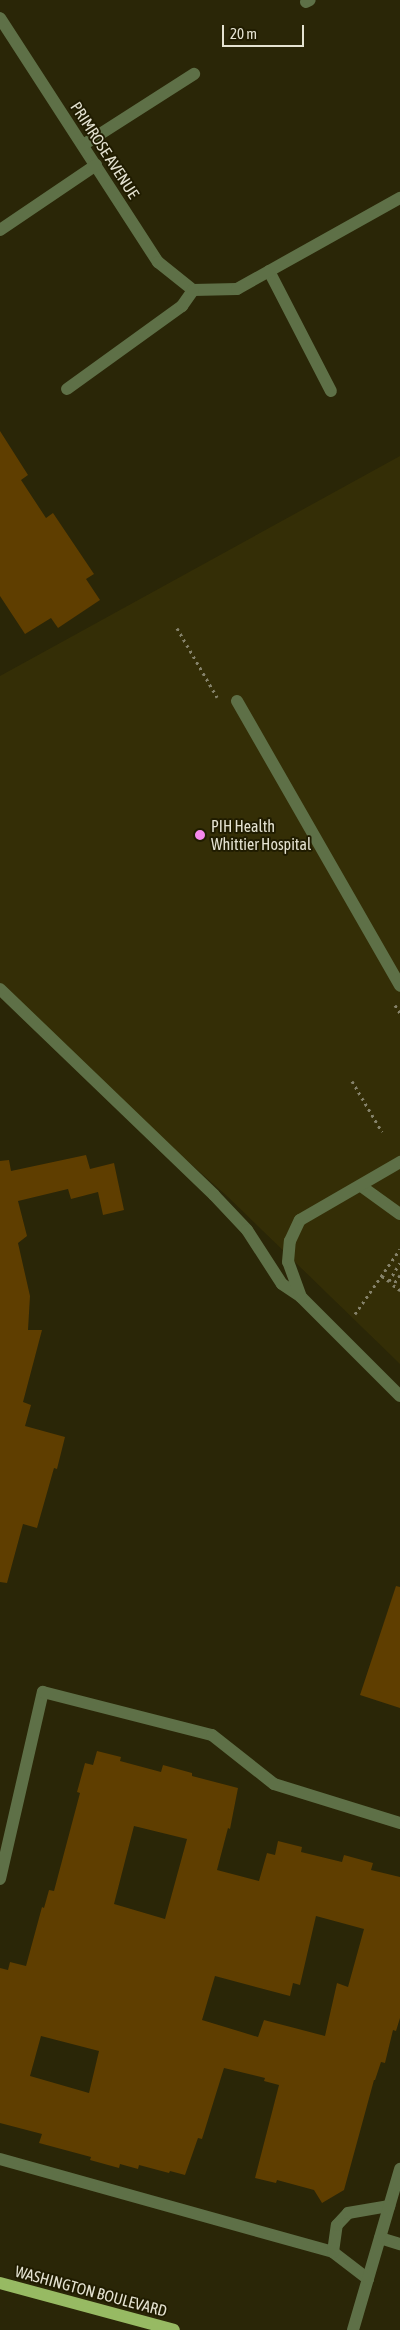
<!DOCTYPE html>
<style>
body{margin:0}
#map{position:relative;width:400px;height:2330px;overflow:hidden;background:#2a2607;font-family:"Asap Condensed",sans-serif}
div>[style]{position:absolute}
.built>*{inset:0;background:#342e06}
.building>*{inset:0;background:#5f3e00}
.path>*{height:3px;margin-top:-1.5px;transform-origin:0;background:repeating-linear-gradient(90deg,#85826a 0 2.5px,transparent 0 6.5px)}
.minor>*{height:12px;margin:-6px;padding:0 6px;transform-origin:6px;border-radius:6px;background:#5e7047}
.major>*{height:12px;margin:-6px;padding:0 6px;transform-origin:6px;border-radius:6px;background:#97ba63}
.dots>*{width:14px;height:14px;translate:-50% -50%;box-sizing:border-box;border:2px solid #201c00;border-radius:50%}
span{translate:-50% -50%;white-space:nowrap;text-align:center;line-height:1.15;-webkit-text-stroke:4px #201c00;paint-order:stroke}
.street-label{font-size:16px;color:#e4e2d1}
.poi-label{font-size:16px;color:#e4e2d1}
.left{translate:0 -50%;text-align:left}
.scale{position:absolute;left:222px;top:25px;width:82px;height:22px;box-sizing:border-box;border:2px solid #e4e2d1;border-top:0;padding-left:6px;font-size:15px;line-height:18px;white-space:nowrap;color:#e4e2d1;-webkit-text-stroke:4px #201c00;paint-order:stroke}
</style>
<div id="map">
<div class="built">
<div style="clip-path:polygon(400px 456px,400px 1364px,228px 1197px,0 994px,0 676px)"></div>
</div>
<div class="building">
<div style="clip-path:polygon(0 431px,28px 475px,21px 480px,46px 518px,53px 513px,94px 574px,86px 579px,100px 600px,58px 628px,51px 618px,25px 634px,0 596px)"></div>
<div style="clip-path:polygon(86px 1155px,90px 1169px,114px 1163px,124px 1210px,103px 1215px,98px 1192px,71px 1199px,68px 1189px,18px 1201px,27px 1236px,18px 1243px,30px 1296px,28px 1330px,42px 1330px,23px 1402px,31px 1405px,25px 1426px,65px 1437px,57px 1469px,54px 1468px,37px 1528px,23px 1524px,7px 1583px,0 1582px,0 1161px,9px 1160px,11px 1171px)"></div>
<div style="clip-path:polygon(396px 1586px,400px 1587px,400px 1708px,360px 1695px)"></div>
<div style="clip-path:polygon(evenodd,97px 1751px,121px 1757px,120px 1761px,161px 1772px,163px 1765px,192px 1773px,192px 1776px,238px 1788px,230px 1829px,228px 1828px,217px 1870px,259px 1881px,267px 1853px,275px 1855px,278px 1841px,302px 1847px,301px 1852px,342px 1862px,344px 1855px,373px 1863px,371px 1870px,400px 1877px,400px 2018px,396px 2031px,393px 2030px,385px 2063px,381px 2062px,375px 2080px,374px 2080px,344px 2190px,322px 2203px,314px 2190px,277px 2180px,276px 2183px,255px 2178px,279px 2085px,264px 2081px,265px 2078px,224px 2068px,202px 2139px,198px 2138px,185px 2175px,170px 2171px,169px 2173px,139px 2165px,138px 2169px,120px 2164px,119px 2168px,90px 2160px,91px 2157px,39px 2143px,42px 2134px,0 2123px,0 1968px,8px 1970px,10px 1962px,26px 1966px,42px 1907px,44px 1908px,49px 1890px,54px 1891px,80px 1793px,77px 1792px,85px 1763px,93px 1765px,97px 1751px,134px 1826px,187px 1839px,165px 1919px,114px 1904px,134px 1826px,97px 1751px,316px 1916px,364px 1929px,348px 1987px,337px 1983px,325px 2036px,264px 2020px,258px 2037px,202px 2020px,215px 1976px,290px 1996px,293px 1983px,300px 1985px,316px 1916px,97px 1751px,41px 2036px,99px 2051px,89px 2093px,30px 2076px,41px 2036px)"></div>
</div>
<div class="path">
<div style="left:177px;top:628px;width:80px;rotate:59.9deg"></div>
<div style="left:395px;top:1005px;width:9px;rotate:58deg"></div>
<div style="left:352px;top:1081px;width:59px;rotate:59.5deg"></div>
<div style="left:400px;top:1275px;width:12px;rotate:125deg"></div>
<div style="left:393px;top:1285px;width:9px;rotate:36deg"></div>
<div style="left:382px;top:1276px;width:9px;rotate:36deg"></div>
<div style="left:389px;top:1281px;width:21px;rotate:-59deg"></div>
<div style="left:355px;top:1314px;width:79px;rotate:-55.3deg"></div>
</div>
<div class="minor">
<div style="left:306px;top:2px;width:4px;rotate:-27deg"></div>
<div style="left:0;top:18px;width:291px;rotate:57.1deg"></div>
<div style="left:158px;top:262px;width:45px;rotate:38.7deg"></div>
<div style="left:83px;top:145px;width:132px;rotate:-32.6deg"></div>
<div style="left:0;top:230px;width:116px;rotate:-34.1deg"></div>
<div style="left:269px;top:271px;width:135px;rotate:62.7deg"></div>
<div style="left:193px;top:290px;width:44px;rotate:-1.3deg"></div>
<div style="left:237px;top:289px;width:187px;rotate:-29.2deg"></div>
<div style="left:67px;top:389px;width:142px;rotate:-35.8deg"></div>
<div style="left:182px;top:306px;width:19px;rotate:-55deg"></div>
<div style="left:237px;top:701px;width:328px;rotate:60.2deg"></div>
<div style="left:0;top:989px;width:297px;rotate:43.9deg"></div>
<div style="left:214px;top:1195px;width:48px;rotate:46.7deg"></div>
<div style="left:247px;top:1230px;width:64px;rotate:57.1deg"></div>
<div style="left:282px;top:1284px;width:23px;rotate:34deg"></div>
<div style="left:301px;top:1297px;width:140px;rotate:45deg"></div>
<div style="left:361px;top:1186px;width:48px;rotate:35.7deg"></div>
<div style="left:301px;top:1297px;width:37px;rotate:-110deg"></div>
<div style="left:288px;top:1262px;width:21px;rotate:-85deg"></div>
<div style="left:290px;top:1241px;width:23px;rotate:-65deg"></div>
<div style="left:300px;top:1220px;width:116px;rotate:-30.1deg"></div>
<div style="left:0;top:1879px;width:192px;rotate:-77.1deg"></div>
<div style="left:43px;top:1692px;width:174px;rotate:14.3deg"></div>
<div style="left:212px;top:1735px;width:79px;rotate:38.3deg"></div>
<div style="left:274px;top:1784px;width:132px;rotate:17.2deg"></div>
<div style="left:0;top:2159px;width:346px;rotate:15.6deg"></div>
<div style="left:380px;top:2238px;width:21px;rotate:17deg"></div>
<div style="left:368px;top:2279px;width:44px;rotate:-142.4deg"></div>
<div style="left:333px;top:2252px;width:27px;rotate:-82deg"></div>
<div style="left:337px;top:2225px;width:16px;rotate:-47deg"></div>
<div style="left:348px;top:2213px;width:42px;rotate:-9.7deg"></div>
<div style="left:353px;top:2330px;width:168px;rotate:-73.7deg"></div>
</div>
<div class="major">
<div style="left:0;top:2283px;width:180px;rotate:15.1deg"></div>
</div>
<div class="dots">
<div style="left:200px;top:835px;background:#f788ec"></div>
</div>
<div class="street-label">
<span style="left:105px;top:150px;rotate:57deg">PRIMROSE AVENUE</span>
<span style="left:91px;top:2291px;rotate:15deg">WASHINGTON BOULEVARD</span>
</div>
<div class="poi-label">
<span class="left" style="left:211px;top:835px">PIH Health<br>Whittier Hospital</span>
</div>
<div class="scale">20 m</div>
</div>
